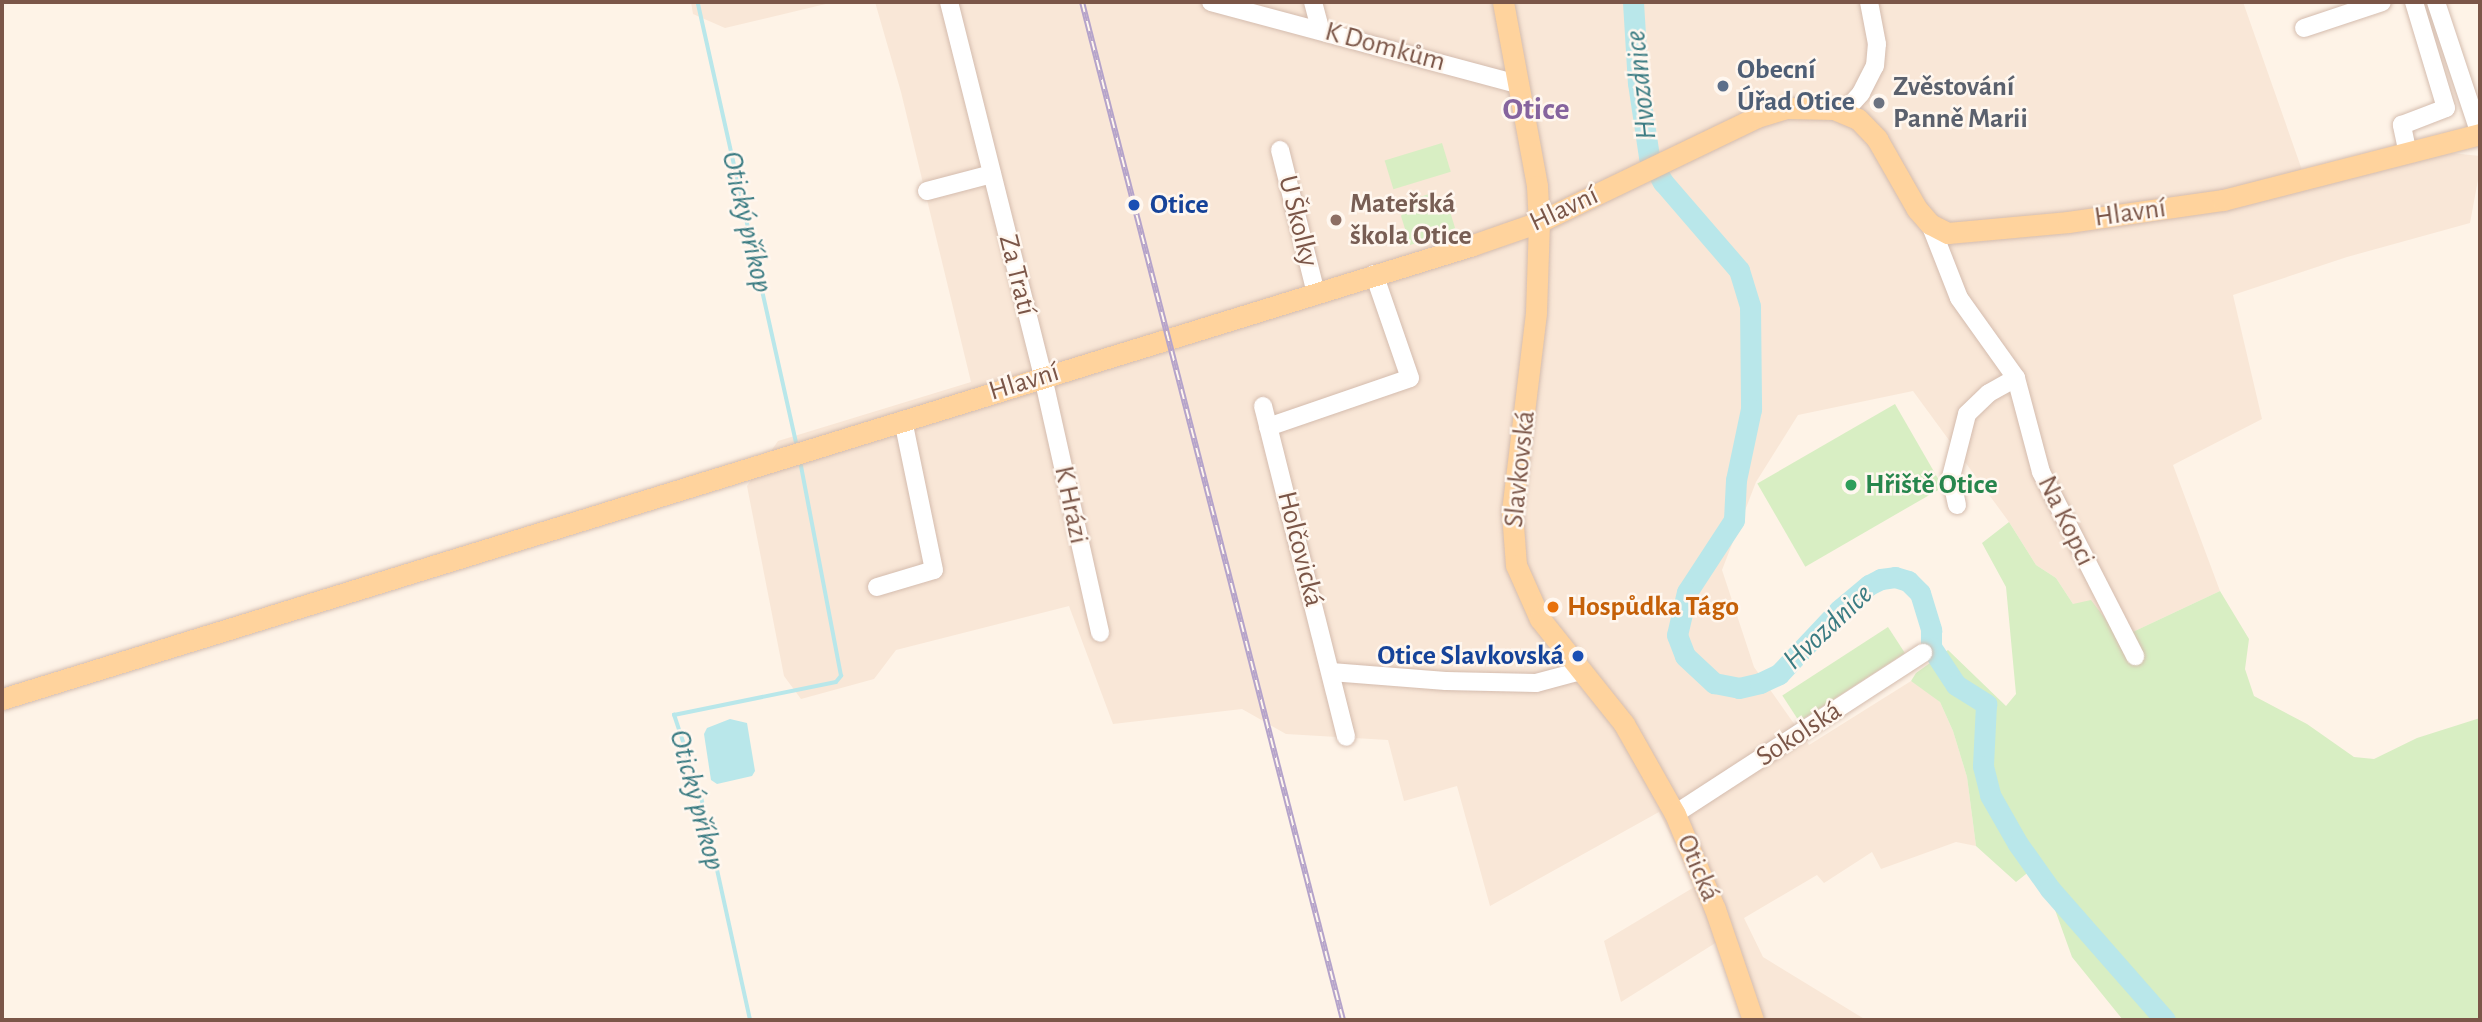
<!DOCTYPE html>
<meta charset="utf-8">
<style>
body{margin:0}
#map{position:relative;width:2482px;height:1022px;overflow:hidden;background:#fef3e7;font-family:"Alegreya Sans",sans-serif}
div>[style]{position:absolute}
.residential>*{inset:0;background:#f9e7d7}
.green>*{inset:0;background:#d8eec3;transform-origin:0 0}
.water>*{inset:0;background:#b9e7ea}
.stream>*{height:3.5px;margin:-1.75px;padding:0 1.75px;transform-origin:1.75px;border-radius:1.75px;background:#b9e7ea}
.river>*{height:21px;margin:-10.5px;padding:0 10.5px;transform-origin:10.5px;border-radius:10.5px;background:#b9e7ea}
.roads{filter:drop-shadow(0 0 2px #d4bcae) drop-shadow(0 0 2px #d4bcae)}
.minor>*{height:18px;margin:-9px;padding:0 9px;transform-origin:9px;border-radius:9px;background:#fff}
.major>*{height:21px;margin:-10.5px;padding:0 10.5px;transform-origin:10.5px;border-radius:10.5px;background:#ffd39d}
.rail>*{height:6px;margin-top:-3px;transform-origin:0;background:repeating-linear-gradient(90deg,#fff7ef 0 10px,#b5a3ca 0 20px);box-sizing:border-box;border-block:2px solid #b5a3ca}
.dots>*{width:19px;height:19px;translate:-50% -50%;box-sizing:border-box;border:4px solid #fff7ef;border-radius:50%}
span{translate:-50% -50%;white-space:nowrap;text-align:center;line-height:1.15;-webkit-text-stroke:5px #fff7ef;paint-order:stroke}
.street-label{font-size:28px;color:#7b5648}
.service-label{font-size:28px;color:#4e5e75;font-weight:700}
.left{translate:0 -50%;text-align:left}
.worship-label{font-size:28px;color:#5b616d;font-weight:700}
.education-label{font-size:28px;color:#785e54;font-weight:700}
.transit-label{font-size:28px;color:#164399;font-weight:700}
.right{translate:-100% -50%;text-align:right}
.leisure-label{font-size:28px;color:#27864d;font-weight:700}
.food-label{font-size:28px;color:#c56008;font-weight:700}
.water-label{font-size:30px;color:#3a7b82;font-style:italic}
.quarter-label{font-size:32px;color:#86649e;font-weight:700}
.frame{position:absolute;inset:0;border:4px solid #7b5648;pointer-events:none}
</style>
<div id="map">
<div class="residential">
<div style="clip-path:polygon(691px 2px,834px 2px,725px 28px,693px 14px)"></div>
<div style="clip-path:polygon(875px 2px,2243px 2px,2308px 187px,2452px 153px,2480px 156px,2480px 169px,2470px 223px,2347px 257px,2233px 295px,2262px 419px,2173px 465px,2220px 591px,2120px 638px,2073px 604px,2056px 578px,2036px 565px,2009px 522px,1913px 391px,1798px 415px,1756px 482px,1722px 570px,1754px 667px,1809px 745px,1911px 681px,1923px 687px,1940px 702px,1953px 731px,1967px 777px,1976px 846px,1956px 842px,1881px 869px,1872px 852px,1824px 883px,1817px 875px,1744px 918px,1763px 957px,1866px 1020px,1742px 1020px,1717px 942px,1621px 1002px,1604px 941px,1696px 886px,1659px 812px,1490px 906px,1457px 786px,1404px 801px,1388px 740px,1286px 734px,1242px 709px,1113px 724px,1069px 606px,896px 650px,874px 679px,801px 699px,784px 676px,747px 486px,778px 441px,971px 382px,901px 92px)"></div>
</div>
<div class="green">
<div style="left:1442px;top:143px;width:30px;height:60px;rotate:73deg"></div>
<div style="clip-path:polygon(1432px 193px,1448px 205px,1456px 231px,1410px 245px,1401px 216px,1414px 199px)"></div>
<div style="left:1895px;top:404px;width:96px;height:159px;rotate:60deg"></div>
<div style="clip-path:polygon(2009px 522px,2036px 565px,2056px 578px,2073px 604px,2091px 600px,2120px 638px,2220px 591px,2249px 639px,2245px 669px,2254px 696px,2307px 724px,2354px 757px,2374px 759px,2417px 738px,2480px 718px,2480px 1020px,2123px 1020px,2072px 957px,2045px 882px,2035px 867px,2016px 882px,1976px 846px,1967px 777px,1953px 731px,1940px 702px,1911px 681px,1916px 673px,1948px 650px,2006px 706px,2016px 694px,2006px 587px,1982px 543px)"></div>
<div style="left:1888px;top:627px;width:31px;height:126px;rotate:57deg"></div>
</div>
<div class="water">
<div style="clip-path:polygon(730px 719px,747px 723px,755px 771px,752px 776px,717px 784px,711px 780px,704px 734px,707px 728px)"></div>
</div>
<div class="stream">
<div style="left:698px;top:2px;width:450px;rotate:77.4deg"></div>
<div style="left:750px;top:1020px;width:232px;rotate:-102.4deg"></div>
<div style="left:700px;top:793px;width:82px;rotate:-108.4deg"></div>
<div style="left:674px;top:715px;width:165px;rotate:-11.5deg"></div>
<div style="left:836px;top:682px;width:8px;rotate:-50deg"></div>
<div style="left:841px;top:676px;width:218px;rotate:-100.8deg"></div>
</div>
<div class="river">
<div style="left:1633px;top:2px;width:81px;rotate:86.5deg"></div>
<div style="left:1638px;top:83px;width:75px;rotate:81.5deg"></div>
<div style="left:1649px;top:157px;width:29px;rotate:61deg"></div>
<div style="left:1663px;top:182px;width:116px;rotate:49.2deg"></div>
<div style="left:1739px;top:270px;width:38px;rotate:73deg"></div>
<div style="left:1750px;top:306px;width:103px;rotate:89.4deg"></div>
<div style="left:1751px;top:409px;width:73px;rotate:101.9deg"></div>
<div style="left:1736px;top:480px;width:40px;rotate:92.9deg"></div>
<div style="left:1734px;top:520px;width:86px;rotate:123.1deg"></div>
<div style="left:1687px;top:592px;width:44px;rotate:103.1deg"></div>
<div style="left:1677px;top:635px;width:22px;rotate:69deg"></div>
<div style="left:1685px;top:656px;width:40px;rotate:43deg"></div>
<div style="left:1714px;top:683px;width:25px;rotate:11deg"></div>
<div style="left:1739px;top:688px;width:22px;rotate:-13deg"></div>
<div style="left:1760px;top:683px;width:21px;rotate:-25deg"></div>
<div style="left:1779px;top:674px;width:88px;rotate:-46.8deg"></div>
<div style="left:1839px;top:610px;width:39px;rotate:-40deg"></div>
<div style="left:1869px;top:585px;width:13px;rotate:-27deg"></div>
<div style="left:1881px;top:579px;width:14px;rotate:-8deg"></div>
<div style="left:1895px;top:577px;width:14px;rotate:17deg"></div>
<div style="left:1908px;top:581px;width:17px;rotate:45deg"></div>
<div style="left:1920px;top:593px;width:39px;rotate:73deg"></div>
<div style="left:1931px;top:630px;width:17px;rotate:90deg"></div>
<div style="left:1931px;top:647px;width:45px;rotate:56.7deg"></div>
<div style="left:1956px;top:685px;width:36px;rotate:32deg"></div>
<div style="left:1986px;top:704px;width:62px;rotate:92.8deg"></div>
<div style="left:1983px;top:766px;width:30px;rotate:76deg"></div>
<div style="left:1990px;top:795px;width:56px;rotate:60.3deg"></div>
<div style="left:2018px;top:844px;width:55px;rotate:54.6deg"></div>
<div style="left:2050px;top:889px;width:174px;rotate:48.7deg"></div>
</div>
<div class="roads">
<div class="minor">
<div style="left:949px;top:2px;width:387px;rotate:75.9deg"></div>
<div style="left:1043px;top:377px;width:262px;rotate:77.4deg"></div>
<div style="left:1211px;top:2px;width:318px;rotate:15deg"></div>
<div style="left:1313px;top:2px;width:28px;rotate:75deg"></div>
<div style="left:2436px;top:2px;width:139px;rotate:71.6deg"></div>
<div style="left:2304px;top:28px;width:82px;rotate:-18.4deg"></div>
<div style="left:1845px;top:111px;width:24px;rotate:-48deg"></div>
<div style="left:1861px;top:93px;width:30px;rotate:-63deg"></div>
<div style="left:1875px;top:66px;width:22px;rotate:-85deg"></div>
<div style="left:1877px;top:44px;width:43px;rotate:-100.8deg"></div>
<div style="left:1280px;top:150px;width:147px;rotate:75.9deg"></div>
<div style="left:2408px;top:154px;width:30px;rotate:-102deg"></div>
<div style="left:2402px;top:125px;width:47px;rotate:-21.1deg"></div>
<div style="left:2446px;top:108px;width:111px;rotate:-106.8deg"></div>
<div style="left:927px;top:191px;width:67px;rotate:-14.7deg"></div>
<div style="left:1930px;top:224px;width:79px;rotate:68.6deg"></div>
<div style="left:1959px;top:298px;width:98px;rotate:54.5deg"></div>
<div style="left:2016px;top:378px;width:97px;rotate:75.1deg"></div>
<div style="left:2041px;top:472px;width:207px;rotate:62.9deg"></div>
<div style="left:1263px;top:406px;width:341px;rotate:75.9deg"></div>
<div style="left:1268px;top:427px;width:150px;rotate:-19deg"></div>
<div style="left:1410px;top:378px;width:110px;rotate:-109.1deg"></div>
<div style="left:1957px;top:505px;width:29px;rotate:-102deg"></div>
<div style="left:1951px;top:477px;width:65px;rotate:-75.7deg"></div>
<div style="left:1967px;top:414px;width:30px;rotate:-44deg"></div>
<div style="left:1989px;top:393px;width:31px;rotate:-29deg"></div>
<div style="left:877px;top:587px;width:59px;rotate:-16.6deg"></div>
<div style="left:934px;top:570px;width:153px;rotate:-101.7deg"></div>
<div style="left:1331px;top:672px;width:115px;rotate:4.5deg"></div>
<div style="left:1446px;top:681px;width:90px;rotate:1.3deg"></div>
<div style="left:1536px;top:683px;width:47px;rotate:-14.9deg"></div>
<div style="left:1675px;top:814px;width:296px;rotate:-33deg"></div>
</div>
<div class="major">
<div style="left:1503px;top:2px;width:187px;rotate:79.5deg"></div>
<div style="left:1537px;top:186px;width:36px;rotate:87deg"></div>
<div style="left:1539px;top:222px;width:91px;rotate:91.9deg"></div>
<div style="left:1536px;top:313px;width:200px;rotate:96.9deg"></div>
<div style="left:1512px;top:512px;width:53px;rotate:85.7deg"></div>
<div style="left:1516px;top:565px;width:59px;rotate:66deg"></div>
<div style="left:1540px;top:619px;width:134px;rotate:51.3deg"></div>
<div style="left:1624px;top:724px;width:103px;rotate:60.5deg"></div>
<div style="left:1675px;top:814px;width:103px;rotate:67.2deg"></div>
<div style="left:1715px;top:909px;width:117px;rotate:71.1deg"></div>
<div style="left:2px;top:699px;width:1539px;rotate:-17.15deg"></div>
<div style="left:1473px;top:245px;width:70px;rotate:-19.2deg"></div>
<div style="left:1539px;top:222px;width:242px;rotate:-25.7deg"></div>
<div style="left:1757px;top:117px;width:30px;rotate:-17deg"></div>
<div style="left:1786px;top:108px;width:48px;rotate:1.2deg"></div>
<div style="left:1834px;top:109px;width:26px;rotate:23deg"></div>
<div style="left:1858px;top:119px;width:28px;rotate:46deg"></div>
<div style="left:1877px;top:139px;width:81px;rotate:60.3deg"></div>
<div style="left:1917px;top:209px;width:20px;rotate:49deg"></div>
<div style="left:1930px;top:224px;width:20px;rotate:27deg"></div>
<div style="left:1948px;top:233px;width:121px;rotate:-5.2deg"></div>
<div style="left:2068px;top:222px;width:157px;rotate:-8.1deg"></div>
<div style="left:2223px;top:200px;width:265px;rotate:-14.4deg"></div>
</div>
</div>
<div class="rail">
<div style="left:1082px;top:2px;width:1051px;rotate:75.62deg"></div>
</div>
<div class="dots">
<div style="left:1723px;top:86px;background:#5c6f8a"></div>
<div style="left:1879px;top:103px;background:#6b7280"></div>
<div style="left:1134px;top:205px;background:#1a4fb4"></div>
<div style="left:1336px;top:220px;background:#8d6e63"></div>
<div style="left:1851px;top:485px;background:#2e9e5b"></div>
<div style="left:1553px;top:607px;background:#e8710a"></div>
<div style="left:1578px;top:656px;background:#1a4fb4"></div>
</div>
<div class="street-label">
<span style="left:1385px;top:47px;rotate:15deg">K Domkům</span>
<span style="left:1564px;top:209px;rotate:-25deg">Hlavní</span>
<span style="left:2130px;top:213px;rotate:-8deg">Hlavní</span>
<span style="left:1298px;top:221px;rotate:76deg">U Školky</span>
<span style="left:1017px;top:275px;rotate:76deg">Za Tratí</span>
<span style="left:1024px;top:382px;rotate:-17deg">Hlavní</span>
<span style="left:1520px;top:469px;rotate:-84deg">Slavkovská</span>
<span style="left:1071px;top:505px;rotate:78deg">K Hrázi</span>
<span style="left:2066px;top:521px;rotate:64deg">Na Kopci</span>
<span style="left:1300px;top:549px;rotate:76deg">Holčovická</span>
<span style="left:1799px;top:734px;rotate:-33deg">Sokolská</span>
<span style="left:1698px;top:868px;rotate:67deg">Otická</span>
</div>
<div class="service-label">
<span class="left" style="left:1737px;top:86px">Obecní<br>Úřad Otice</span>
</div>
<div class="worship-label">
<span class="left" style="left:1893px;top:103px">Zvěstování<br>Panně Marii</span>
</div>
<div class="education-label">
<span class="left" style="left:1350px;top:220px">Mateřská<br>škola Otice</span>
</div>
<div class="transit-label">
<span class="left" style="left:1150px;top:205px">Otice</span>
<span class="right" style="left:1564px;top:656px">Otice Slavkovská</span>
</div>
<div class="leisure-label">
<span class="left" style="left:1865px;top:485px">Hřiště Otice</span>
</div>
<div class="food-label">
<span class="left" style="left:1567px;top:607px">Hospůdka Tágo</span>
</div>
<div class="water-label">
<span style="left:1641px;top:85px;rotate:-96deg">Hvozdnice</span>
<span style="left:747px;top:222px;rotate:77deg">Otický příkop</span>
<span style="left:1828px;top:627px;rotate:-43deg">Hvozdnice</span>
<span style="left:697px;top:800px;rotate:75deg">Otický příkop</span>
</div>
<div class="quarter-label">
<span style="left:1536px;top:109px">Otice</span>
</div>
<div class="frame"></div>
</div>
